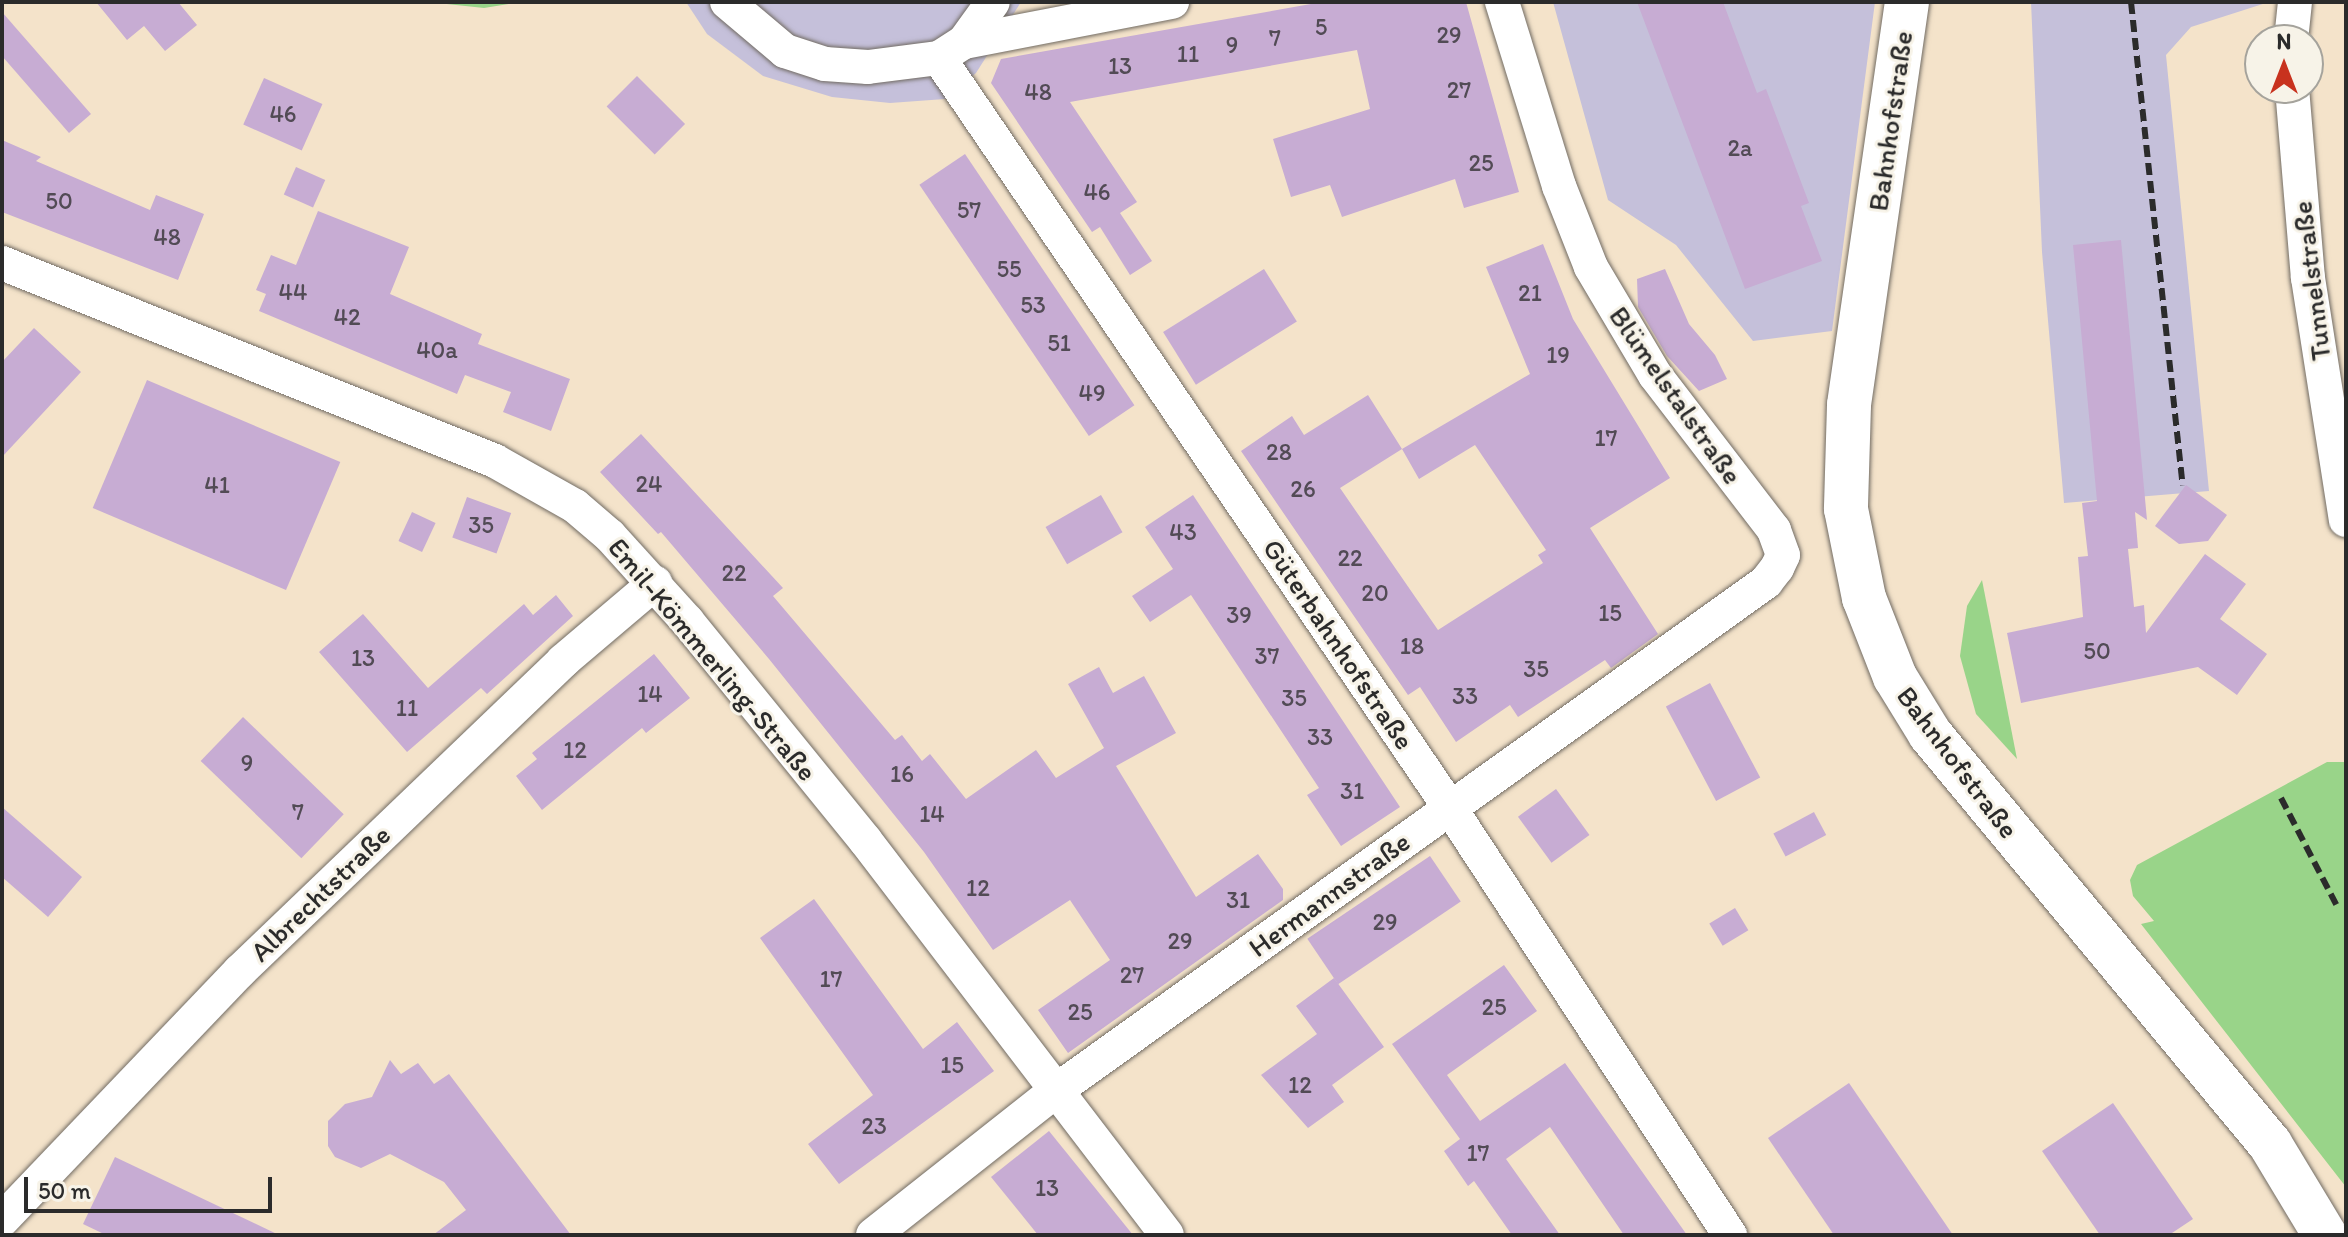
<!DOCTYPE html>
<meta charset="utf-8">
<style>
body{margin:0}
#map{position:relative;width:2348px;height:1237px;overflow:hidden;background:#f4e3ca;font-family:Itim,sans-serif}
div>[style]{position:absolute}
.industrial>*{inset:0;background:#c5c0da}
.green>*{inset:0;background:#99d489}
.building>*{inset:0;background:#c7acd3;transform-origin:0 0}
.roads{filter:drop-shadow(0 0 2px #716b63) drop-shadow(0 0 2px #716b63)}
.minor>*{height:34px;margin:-17px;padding:0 17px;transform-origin:17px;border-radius:17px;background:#fff}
.tertiary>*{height:44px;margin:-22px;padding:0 22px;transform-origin:22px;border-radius:22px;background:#fff}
.rail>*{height:6px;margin-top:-3px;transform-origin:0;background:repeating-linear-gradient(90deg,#2b2b2b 0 12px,transparent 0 18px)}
span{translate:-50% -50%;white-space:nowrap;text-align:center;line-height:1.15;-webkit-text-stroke:6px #f7f3e8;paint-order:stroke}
.number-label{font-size:24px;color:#524b55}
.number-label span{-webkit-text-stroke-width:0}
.street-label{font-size:28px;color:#2b2b2b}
.frame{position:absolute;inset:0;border:4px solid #2b2b2b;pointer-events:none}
.north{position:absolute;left:2244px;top:24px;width:80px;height:80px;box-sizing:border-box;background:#f7f3e8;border:2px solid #a5a39c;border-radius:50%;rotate:0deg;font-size:22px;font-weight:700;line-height:32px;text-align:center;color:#2b2b2b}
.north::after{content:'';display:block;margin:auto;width:28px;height:36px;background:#c8321e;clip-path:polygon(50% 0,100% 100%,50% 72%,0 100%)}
.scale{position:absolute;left:24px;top:1177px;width:248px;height:36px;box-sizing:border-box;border:4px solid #2b2b2b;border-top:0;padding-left:10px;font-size:24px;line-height:28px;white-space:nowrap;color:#2b2b2b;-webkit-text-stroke:6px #f7f3e8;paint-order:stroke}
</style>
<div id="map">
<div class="industrial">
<div style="clip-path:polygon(686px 2px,1021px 2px,976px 73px,945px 99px,890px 103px,832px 97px,763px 76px,707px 34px)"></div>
<div style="clip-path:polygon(1553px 2px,1875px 2px,1832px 331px,1753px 341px,1676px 245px,1608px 200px)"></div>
<div style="clip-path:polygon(2031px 2px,2269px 2px,2191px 27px,2166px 55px,2209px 491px,2064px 503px,2042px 252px)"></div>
</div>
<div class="green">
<div style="clip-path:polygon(428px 2px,520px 2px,484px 8px)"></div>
<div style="clip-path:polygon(1982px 580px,2017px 759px,1976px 714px,1960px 656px,1967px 606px)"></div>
<div style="clip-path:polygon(2327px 762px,2346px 762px,2346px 1187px,2141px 924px,2154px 921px,2133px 896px,2130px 880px,2137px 865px)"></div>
</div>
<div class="building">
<div style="clip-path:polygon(96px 2px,178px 2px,197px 25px,165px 51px,144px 26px,127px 40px)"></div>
<div style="clip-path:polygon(1322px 2px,1466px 2px,1519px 192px,1464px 208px,1455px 179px,1342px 217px,1330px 185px,1291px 197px,1273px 139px,1370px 109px,1357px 50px,1070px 102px,1137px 202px,1120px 213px,1152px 261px,1130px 275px,1100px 227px,1092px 232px,991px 83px,1001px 59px)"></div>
<div style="clip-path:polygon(1637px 2px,1723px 2px,1757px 93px,1766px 89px,1809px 203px,1801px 206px,1822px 261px,1745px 289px)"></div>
<div style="clip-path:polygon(2px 12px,91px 114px,69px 133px,2px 56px)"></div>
<div style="left:637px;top:76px;width:68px;height:43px;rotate:45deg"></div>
<div style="left:264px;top:78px;width:64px;height:51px;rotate:24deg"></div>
<div style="clip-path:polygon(2px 140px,41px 157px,36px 161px,150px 210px,156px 195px,204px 214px,178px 280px,2px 212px)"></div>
<div style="left:965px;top:154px;width:303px;height:55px;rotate:56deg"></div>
<div style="left:296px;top:167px;width:32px;height:30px;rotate:24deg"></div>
<div style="clip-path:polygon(318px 211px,409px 247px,390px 294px,482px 334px,478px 344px,570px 379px,551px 431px,503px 412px,511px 392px,465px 375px,457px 394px,259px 311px,266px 294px,256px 290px,271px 255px,296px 265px)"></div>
<div style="clip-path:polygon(2121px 240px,2147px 520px,2135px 512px,2138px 548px,2128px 549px,2134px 607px,2144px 605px,2146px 633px,2205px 554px,2246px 584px,2220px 619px,2267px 654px,2237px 695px,2198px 667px,2021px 703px,2007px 633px,2083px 617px,2078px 557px,2088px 556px,2082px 503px,2097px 501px,2073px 245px)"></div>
<div style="clip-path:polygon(evenodd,1543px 244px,1573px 319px,1670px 478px,1590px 528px,1658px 634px,1611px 668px,1605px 660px,1518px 717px,1510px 705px,1456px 742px,1420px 687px,1408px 695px,1241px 451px,1292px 416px,1304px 435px,1368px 395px,1402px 449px,1530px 374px,1486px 267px,1543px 244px,1475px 445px,1546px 550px,1538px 555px,1543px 563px,1438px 630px,1340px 488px,1402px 449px,1419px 479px,1475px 445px)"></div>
<div style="left:1264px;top:269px;width:62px;height:119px;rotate:58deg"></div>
<div style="clip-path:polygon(1665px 269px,1689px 324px,1715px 355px,1727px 379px,1699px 391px,1667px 356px,1638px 307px,1637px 279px)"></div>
<div style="clip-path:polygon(34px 328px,81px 372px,2px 457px,2px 362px)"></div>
<div style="left:147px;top:380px;width:210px;height:139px;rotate:23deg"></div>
<div style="clip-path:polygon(641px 434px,783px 588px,773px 596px,895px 740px,902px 735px,922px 761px,930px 754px,966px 799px,1036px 750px,1056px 778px,1104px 748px,1068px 684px,1099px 667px,1113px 693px,1144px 676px,1176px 733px,1116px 766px,1196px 897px,1258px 854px,1283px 889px,1283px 900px,1068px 1053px,1038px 1010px,1110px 960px,1070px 900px,993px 950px,924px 852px,769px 659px,661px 532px,658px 534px,600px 472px)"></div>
<div style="clip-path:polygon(2186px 485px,2227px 515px,2208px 541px,2179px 544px,2155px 526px)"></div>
<div style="left:1101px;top:495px;width:43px;height:64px;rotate:60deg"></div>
<div style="clip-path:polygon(1193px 495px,1400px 807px,1341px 846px,1307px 795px,1319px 788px,1191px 595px,1150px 622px,1132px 596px,1173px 569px,1145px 527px)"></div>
<div style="left:467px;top:497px;width:47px;height:43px;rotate:20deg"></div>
<div style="left:412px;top:512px;width:26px;height:32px;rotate:25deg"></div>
<div style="clip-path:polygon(556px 595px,573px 616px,487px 694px,481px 688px,407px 752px,319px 652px,363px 614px,428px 688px,524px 604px,533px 615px)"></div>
<div style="clip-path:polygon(654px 654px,690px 698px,646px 733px,642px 728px,542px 810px,516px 776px,537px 759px,532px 753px)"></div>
<div style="left:1710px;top:683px;width:107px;height:50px;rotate:62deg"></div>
<div style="left:243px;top:717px;width:140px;height:61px;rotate:44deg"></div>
<div style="left:1556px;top:789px;width:57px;height:47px;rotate:54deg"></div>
<div style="clip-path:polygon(2px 807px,82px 877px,48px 917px,2px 877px)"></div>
<div style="left:1814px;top:812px;width:26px;height:46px;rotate:62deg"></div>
<div style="left:1430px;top:856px;width:55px;height:148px;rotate:56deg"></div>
<div style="clip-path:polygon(814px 899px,923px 1049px,957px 1022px,994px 1071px,839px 1184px,808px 1144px,873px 1095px,760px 938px)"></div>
<div style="left:1735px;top:908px;width:26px;height:30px;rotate:59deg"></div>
<div style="clip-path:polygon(1504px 965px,1537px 1011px,1447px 1075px,1480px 1121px,1565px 1063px,1687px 1235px,1624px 1235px,1550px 1127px,1506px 1159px,1560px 1235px,1512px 1235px,1474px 1181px,1468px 1186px,1444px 1151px,1460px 1139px,1392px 1044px)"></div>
<div style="clip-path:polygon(1334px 978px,1384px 1047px,1332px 1085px,1344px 1102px,1308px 1128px,1261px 1075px,1317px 1034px,1296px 1006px)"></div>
<div style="clip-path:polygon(390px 1060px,401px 1074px,418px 1063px,434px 1084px,449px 1074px,571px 1235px,433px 1235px,466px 1210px,444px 1182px,390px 1154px,361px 1168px,335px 1157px,328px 1146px,328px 1121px,345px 1104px,372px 1097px)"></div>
<div style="clip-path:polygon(1849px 1083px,1953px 1235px,1834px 1235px,1768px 1138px)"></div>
<div style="clip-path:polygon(2113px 1103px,2193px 1219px,2169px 1235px,2100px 1235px,2042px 1151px)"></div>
<div style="clip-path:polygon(1049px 1131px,1104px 1199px,1133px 1235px,1038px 1235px,991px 1177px)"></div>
<div style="clip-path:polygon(115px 1157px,279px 1235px,106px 1235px,83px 1224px)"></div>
</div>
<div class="roads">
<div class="minor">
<div style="left:727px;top:2px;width:76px;rotate:40.2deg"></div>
<div style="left:785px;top:51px;width:42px;rotate:18deg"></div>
<div style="left:825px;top:64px;width:43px;rotate:4deg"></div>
<div style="left:868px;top:67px;width:72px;rotate:-7.2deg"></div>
<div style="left:939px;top:58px;width:30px;rotate:-33deg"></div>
<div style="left:964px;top:42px;width:49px;rotate:-54.1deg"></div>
<div style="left:2291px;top:40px;width:38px;rotate:-84deg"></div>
<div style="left:964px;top:42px;width:212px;rotate:-10.9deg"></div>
<div style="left:939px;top:58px;width:908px;rotate:55.73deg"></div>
<div style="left:1450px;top:808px;width:511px;rotate:56.75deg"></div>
<div style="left:2292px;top:88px;width:191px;rotate:85.2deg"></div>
<div style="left:2308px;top:278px;width:245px;rotate:81.1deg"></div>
<div style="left:2px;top:263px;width:531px;rotate:21.88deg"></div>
<div style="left:495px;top:461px;width:92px;rotate:29.4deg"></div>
<div style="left:575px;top:506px;width:46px;rotate:40.6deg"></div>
<div style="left:610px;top:536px;width:115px;rotate:47.8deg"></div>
<div style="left:687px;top:621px;width:282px;rotate:50.9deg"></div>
<div style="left:865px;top:840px;width:497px;rotate:52.6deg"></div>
<div style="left:2px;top:1220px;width:344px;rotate:-46.3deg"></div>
<div style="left:240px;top:971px;width:448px;rotate:-43.8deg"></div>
<div style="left:563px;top:661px;width:121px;rotate:-40.3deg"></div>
<div style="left:873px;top:1235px;width:231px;rotate:-38.3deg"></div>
<div style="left:1054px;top:1092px;width:876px;rotate:-35.61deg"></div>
<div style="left:1766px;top:582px;width:18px;rotate:-52deg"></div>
<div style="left:1777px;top:568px;width:14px;rotate:-65deg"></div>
<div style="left:1783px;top:555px;width:27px;rotate:-110deg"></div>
<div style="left:1774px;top:530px;width:195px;rotate:-127.5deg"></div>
<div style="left:1655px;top:375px;width:126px;rotate:-120.7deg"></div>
<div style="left:1591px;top:267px;width:87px;rotate:-111.6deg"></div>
<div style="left:1559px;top:186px;width:193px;rotate:-107.2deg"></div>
</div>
<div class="tertiary">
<div style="left:1907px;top:2px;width:407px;rotate:98.2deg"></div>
<div style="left:1849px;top:405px;width:104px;rotate:91.7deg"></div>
<div style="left:1846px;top:509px;width:91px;rotate:78.6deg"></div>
<div style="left:1864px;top:598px;width:85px;rotate:68.6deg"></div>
<div style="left:1895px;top:677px;width:67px;rotate:58.4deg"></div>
<div style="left:1930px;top:734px;width:533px;rotate:50.33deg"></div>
<div style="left:2270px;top:1144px;width:106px;rotate:58.9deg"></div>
</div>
</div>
<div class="rail">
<div style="left:2131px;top:2px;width:486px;rotate:83.9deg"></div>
<div style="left:2281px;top:798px;width:126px;rotate:62.6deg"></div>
</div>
<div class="number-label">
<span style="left:1321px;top:27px">5</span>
<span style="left:1449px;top:35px">29</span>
<span style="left:1275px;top:38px">7</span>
<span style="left:1232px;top:45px">9</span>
<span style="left:1188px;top:54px">11</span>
<span style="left:1120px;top:66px">13</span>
<span style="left:1459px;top:90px">27</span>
<span style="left:1038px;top:92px">48</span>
<span style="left:283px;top:114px">46</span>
<span style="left:1740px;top:148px">2a</span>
<span style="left:1481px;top:163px">25</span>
<span style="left:1097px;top:192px">46</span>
<span style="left:59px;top:201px">50</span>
<span style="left:969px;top:210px">57</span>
<span style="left:167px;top:237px">48</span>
<span style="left:1009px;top:269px">55</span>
<span style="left:293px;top:292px">44</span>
<span style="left:1530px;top:293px">21</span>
<span style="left:1033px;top:305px">53</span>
<span style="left:347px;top:317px">42</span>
<span style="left:1059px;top:343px">51</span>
<span style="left:437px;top:350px">40a</span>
<span style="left:1558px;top:355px">19</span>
<span style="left:1092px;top:393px">49</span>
<span style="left:1606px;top:438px">17</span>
<span style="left:1279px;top:452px">28</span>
<span style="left:649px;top:484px">24</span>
<span style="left:217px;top:485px">41</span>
<span style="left:1303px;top:489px">26</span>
<span style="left:481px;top:525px">35</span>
<span style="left:1183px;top:532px">43</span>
<span style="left:1350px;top:558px">22</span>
<span style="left:734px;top:573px">22</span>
<span style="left:1375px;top:593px">20</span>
<span style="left:1610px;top:613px">15</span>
<span style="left:1239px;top:615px">39</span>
<span style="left:1412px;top:646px">18</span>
<span style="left:2097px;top:651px">50</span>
<span style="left:1267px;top:656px">37</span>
<span style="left:363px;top:658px">13</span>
<span style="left:1536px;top:669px">35</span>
<span style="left:650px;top:694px">14</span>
<span style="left:1465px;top:696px">33</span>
<span style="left:1294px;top:698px">35</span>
<span style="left:407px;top:708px">11</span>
<span style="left:1320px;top:737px">33</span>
<span style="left:575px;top:750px">12</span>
<span style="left:247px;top:763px">9</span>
<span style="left:902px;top:774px">16</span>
<span style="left:1352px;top:791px">31</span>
<span style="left:298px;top:812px">7</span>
<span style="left:932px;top:814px">14</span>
<span style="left:978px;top:888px">12</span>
<span style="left:1238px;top:900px">31</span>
<span style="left:1385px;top:922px">29</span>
<span style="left:1180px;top:941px">29</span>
<span style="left:1132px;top:975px">27</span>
<span style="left:831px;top:979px">17</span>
<span style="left:1494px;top:1007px">25</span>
<span style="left:1080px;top:1012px">25</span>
<span style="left:952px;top:1065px">15</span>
<span style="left:1300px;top:1085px">12</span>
<span style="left:874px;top:1126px">23</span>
<span style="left:1478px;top:1153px">17</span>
<span style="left:1047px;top:1188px">13</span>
</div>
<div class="street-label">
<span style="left:1890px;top:121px;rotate:-82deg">Bahnhofstraße</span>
<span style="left:2311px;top:281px;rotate:-97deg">Tunnelstraße</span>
<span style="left:1676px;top:395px;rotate:55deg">Blümelstalstraße</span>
<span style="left:1339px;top:644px;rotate:56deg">Güterbahnhofstraße</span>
<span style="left:713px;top:659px;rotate:50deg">Emil-Kömmerling-Straße</span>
<span style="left:1958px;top:762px;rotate:53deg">Bahnhofstraße</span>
<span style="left:320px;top:893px;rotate:-44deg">Albrechtstraße</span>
<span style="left:1329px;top:894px;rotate:-36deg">Hermannstraße</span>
</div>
<div class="frame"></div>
<div class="north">N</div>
<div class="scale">50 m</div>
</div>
